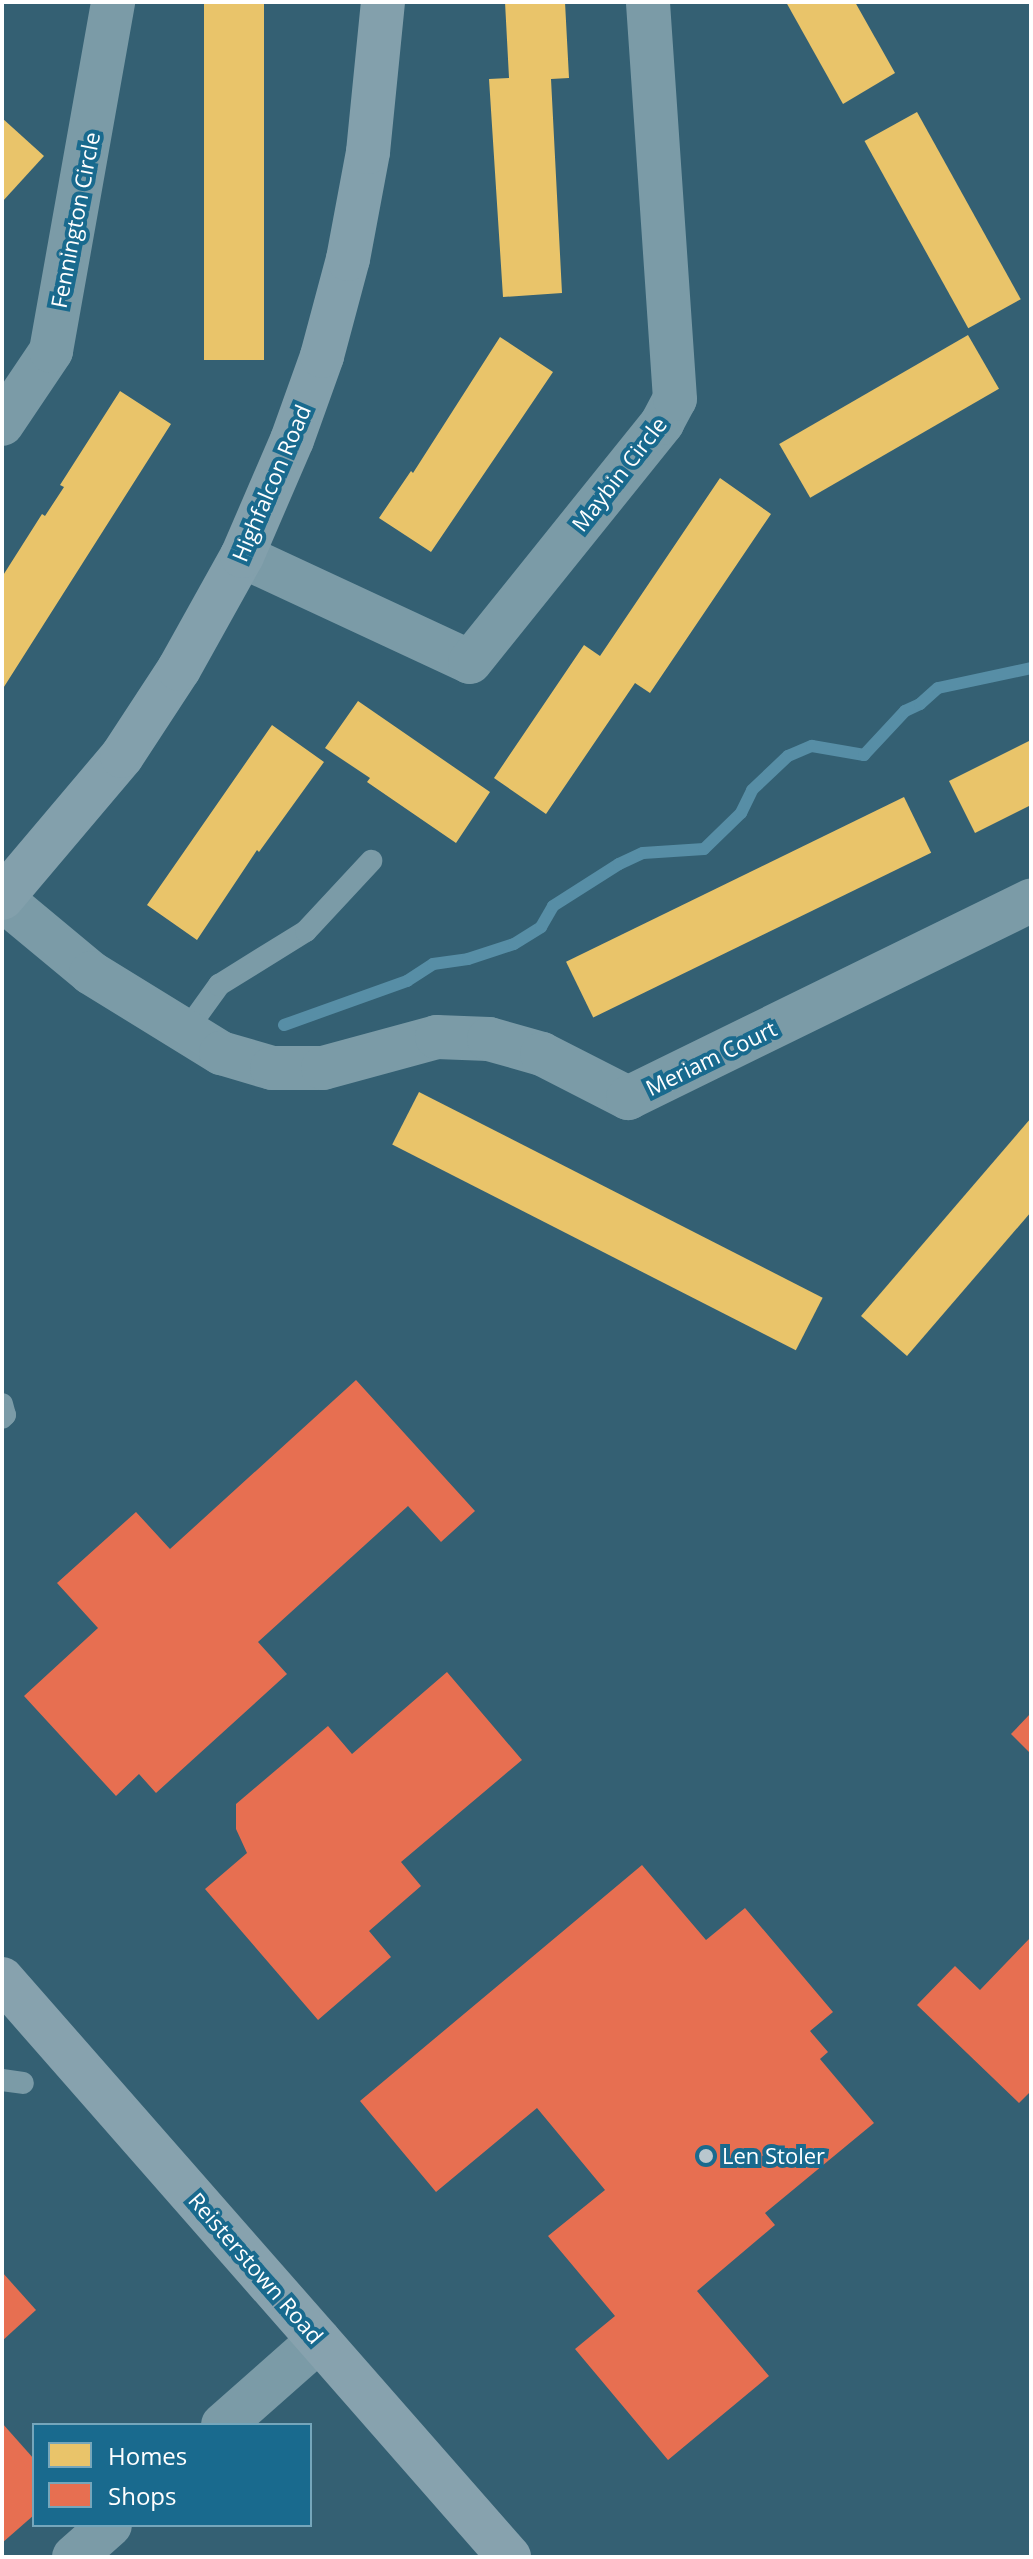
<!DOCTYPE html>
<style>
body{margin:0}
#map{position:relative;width:1033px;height:2559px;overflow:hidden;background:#346073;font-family:"Open Sans",sans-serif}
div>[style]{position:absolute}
.homes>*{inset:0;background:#e9c46a;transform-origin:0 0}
.shops>*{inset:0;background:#e76f51}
.stream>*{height:12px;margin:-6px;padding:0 6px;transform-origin:6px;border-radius:6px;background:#578ea6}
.lane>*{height:22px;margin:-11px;padding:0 11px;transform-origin:11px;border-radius:11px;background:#7b9ba7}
.street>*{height:44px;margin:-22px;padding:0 22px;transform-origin:22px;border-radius:22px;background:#7b9ba7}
.secondary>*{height:44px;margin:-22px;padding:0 22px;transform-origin:22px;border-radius:22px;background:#83a0ac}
.primary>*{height:44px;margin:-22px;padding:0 22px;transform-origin:22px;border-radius:22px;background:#87a2ae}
.dots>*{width:22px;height:22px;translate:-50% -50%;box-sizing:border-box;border:4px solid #196a8e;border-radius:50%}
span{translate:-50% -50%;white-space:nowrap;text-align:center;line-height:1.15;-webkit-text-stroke:8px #196a8e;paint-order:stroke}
.street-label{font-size:22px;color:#fff}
.poi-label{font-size:22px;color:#fff}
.left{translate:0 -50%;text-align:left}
.frame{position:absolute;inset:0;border:4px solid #fff;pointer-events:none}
.legend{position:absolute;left:32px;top:2423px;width:280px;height:104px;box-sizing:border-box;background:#196a8e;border:2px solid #75a6bb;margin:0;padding:10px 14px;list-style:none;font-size:24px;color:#fff}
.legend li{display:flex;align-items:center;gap:16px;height:40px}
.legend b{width:40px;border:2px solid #75a6bb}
</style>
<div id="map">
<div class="homes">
<div style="left:204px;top:2px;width:60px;height:358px"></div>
<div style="clip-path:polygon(505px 2px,565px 2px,569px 78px,551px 79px,562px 293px,503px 297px,489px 79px,509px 78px)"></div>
<div style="clip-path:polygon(786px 2px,855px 2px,895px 73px,843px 104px)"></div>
<div style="left:917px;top:112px;width:214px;height:60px;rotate:61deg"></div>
<div style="clip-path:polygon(2px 118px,44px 156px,2px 202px)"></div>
<div style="left:968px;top:335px;width:62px;height:218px;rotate:60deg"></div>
<div style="clip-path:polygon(500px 337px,553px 372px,431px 552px,379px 518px,411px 471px,413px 473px)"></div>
<div style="clip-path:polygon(120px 391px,171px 424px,2px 690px,2px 577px,42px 514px,45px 516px,64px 487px,60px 485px)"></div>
<div style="clip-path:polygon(720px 478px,771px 514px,650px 693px,635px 683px,546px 814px,494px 778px,584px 645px,600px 656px)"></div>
<div style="clip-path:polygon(358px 701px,490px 792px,456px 843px,367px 782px,370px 778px,325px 748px)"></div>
<div style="clip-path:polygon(272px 725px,324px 762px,259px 852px,257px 850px,197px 940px,147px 905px)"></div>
<div style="clip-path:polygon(1031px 740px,1031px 805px,975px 833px,949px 781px)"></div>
<div style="left:904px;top:797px;width:62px;height:376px;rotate:64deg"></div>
<div style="left:419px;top:1092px;width:453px;height:59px;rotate:27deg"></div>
<div style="clip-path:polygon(1031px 1118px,1031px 1212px,907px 1356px,861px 1316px)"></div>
</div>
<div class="shops">
<div style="clip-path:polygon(356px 1380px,475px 1511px,441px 1542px,408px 1506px,258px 1642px,287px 1674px,156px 1793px,139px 1774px,116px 1796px,24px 1696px,98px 1628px,57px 1583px,136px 1512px,170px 1549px)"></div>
<div style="clip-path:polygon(447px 1672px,522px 1760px,401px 1862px,421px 1886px,369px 1931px,391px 1957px,318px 2020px,205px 1889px,247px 1853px,236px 1829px,236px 1804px,328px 1726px,352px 1754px)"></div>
<div style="clip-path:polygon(1031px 1713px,1031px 1754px,1011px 1734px)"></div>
<div style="clip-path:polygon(642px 1865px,706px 1940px,745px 1908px,833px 2012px,810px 2031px,828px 2052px,820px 2059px,874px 2123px,765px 2213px,775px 2225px,697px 2291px,769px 2376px,668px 2460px,575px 2349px,615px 2316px,548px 2236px,605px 2190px,537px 2108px,436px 2192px,360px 2101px)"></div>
<div style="clip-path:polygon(1031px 1937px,1031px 2091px,1019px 2103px,917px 2005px,955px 1966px,980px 1990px)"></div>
<div style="clip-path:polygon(2px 2272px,36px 2310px,2px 2341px)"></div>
<div style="clip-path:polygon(2px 2423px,34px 2459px,34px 2515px,2px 2543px)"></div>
</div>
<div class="stream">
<div style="left:284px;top:1025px;width:131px;rotate:-19.7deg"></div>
<div style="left:407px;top:981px;width:31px;rotate:-33deg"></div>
<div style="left:433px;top:964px;width:35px;rotate:-8deg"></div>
<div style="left:468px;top:959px;width:48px;rotate:-18.1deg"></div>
<div style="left:514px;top:944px;width:32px;rotate:-32deg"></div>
<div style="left:541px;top:927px;width:24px;rotate:-60deg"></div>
<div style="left:553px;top:906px;width:78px;rotate:-32.5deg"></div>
<div style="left:619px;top:864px;width:26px;rotate:-25deg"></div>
<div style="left:643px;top:853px;width:61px;rotate:-3.8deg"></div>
<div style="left:704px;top:849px;width:52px;rotate:-44.2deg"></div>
<div style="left:741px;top:813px;width:25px;rotate:-64deg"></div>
<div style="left:752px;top:790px;width:50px;rotate:-43.4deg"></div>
<div style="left:788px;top:756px;width:26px;rotate:-23deg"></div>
<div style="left:812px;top:746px;width:53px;rotate:9.8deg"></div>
<div style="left:864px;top:755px;width:60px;rotate:-47deg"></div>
<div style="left:905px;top:711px;width:17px;rotate:-25deg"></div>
<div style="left:920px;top:704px;width:24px;rotate:-42deg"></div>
<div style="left:938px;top:688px;width:95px;rotate:-12.1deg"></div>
</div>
<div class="lane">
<div style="left:186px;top:1031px;width:57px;rotate:-54.3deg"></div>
<div style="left:219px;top:985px;width:102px;rotate:-31.8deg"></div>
<div style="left:306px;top:931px;width:96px;rotate:-47.1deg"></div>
<div style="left:2px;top:1404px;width:11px;rotate:75deg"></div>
<div style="left:5px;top:1415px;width:4px;rotate:135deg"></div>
<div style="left:2px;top:2080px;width:21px;rotate:8deg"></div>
</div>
<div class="street">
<div style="left:2px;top:424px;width:88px;rotate:-56.1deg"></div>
<div style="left:51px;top:351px;width:354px;rotate:-79.9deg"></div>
<div style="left:242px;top:556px;width:251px;rotate:24.9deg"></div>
<div style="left:470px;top:662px;width:307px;rotate:-51.2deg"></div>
<div style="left:662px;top:423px;width:27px;rotate:-62deg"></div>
<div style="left:675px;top:399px;width:398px;rotate:-93.9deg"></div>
<div style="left:2px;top:899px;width:116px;rotate:39.7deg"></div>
<div style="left:91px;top:973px;width:153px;rotate:31.6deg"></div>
<div style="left:221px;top:1053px;width:53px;rotate:16.4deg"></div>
<div style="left:272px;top:1068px;width:51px"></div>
<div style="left:323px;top:1068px;width:118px;rotate:-15.2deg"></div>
<div style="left:437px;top:1037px;width:52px;rotate:2.2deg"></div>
<div style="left:489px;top:1039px;width:55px;rotate:15.8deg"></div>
<div style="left:542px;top:1054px;width:97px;rotate:27.1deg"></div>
<div style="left:628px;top:1098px;width:449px;rotate:-26.1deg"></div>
<div style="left:223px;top:2425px;width:128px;rotate:-41.5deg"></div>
<div style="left:74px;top:2557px;width:48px;rotate:-41.6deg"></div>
</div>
<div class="secondary">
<div style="left:2px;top:898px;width:186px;rotate:-49.8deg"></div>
<div style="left:122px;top:756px;width:104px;rotate:-56.8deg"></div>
<div style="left:179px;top:669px;width:129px;rotate:-60.9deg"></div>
<div style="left:242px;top:556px;width:126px;rotate:-66.7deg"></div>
<div style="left:292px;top:440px;width:89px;rotate:-70.3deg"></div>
<div style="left:322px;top:356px;width:100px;rotate:-75deg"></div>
<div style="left:348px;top:259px;width:109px;rotate:-79.4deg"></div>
<div style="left:368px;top:152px;width:151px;rotate:-84.3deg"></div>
</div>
<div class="primary">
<div style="left:2px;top:1979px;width:769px;rotate:48.74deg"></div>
</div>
<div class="dots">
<div style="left:706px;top:2156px;background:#b8c7ce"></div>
</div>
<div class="street-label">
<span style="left:75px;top:220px;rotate:-79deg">Fennington Circle</span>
<span style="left:619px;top:474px;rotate:-52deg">Maybin Circle</span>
<span style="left:271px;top:483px;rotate:-67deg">Highfalcon Road</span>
<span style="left:711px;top:1058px;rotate:-26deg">Meriam Court</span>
<span style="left:256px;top:2268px;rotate:49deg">Reisterstown Road</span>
</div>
<div class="poi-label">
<span class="left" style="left:722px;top:2156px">Len Stoler</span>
</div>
<div class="frame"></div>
<ul class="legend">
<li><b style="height:22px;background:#e9c46a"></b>Homes</li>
<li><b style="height:22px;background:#e76f51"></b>Shops</li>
</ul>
</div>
